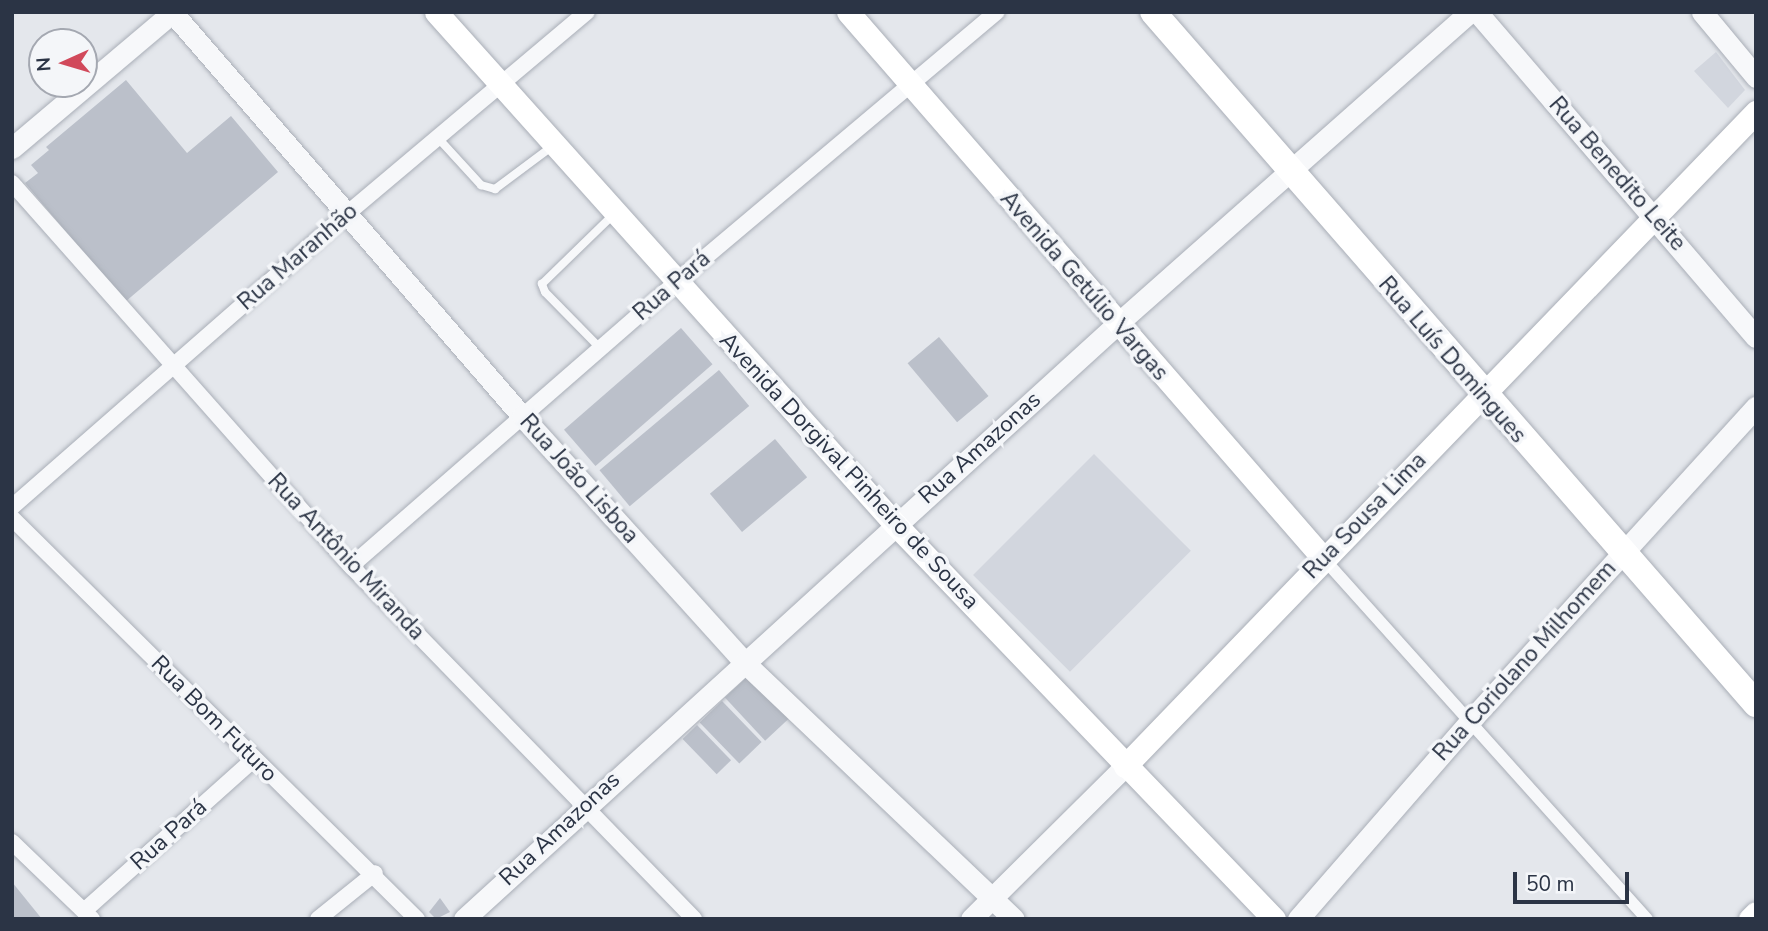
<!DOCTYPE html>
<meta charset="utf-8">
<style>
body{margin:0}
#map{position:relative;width:1768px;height:931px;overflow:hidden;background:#e4e7ec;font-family:"Nunito Sans",sans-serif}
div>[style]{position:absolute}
.built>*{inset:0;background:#d2d6de;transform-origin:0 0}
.building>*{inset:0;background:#bbc0ca;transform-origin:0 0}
.roads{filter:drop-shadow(0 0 2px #a9aeb7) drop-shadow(0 0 2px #a9aeb7)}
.service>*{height:8px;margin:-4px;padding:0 4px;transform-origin:4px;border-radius:4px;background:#f7f8fa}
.pedestrian>*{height:12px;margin:-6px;padding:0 6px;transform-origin:6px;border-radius:6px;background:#f7f8fa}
.minor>*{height:16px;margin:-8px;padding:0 8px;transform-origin:8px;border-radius:8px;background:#f7f8fa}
.tertiary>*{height:21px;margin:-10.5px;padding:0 10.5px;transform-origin:10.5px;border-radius:10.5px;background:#f7f8fa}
.secondary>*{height:23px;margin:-11.5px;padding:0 11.5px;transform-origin:11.5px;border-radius:11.5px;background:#fff}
.primary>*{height:26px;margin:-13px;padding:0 13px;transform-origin:13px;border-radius:13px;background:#fff}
span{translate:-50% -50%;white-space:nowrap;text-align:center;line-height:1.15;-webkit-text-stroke:7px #f4f6f9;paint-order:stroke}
.street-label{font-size:23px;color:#2b3445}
.frame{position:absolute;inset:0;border:14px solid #2b3445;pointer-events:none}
.north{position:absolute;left:28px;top:28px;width:70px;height:70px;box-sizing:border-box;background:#f4f6f9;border:2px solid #a4a8b1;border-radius:50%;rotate:266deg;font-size:19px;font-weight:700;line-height:28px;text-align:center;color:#2b3445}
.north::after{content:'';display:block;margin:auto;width:24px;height:32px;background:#d1495b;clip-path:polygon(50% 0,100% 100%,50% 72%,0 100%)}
.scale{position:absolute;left:1513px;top:872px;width:116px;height:32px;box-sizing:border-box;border:4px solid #2b3445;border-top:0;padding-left:9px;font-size:21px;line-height:24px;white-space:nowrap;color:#2b3445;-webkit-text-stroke:5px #f4f6f9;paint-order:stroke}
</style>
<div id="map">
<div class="built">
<div style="clip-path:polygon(1716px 52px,1745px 90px,1728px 108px,1694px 71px)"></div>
<div style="left:1094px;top:454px;width:137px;height:171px;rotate:45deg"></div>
</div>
<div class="building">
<div style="clip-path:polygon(126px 80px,187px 153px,231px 116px,278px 172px,125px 302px,25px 183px,38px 173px,31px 165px,49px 150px,46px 147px)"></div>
<div style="left:681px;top:328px;width:48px;height:155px;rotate:49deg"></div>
<div style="left:939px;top:337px;width:77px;height:41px;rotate:50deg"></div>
<div style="left:719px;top:370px;width:47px;height:156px;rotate:50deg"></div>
<div style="left:775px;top:439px;width:50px;height:85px;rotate:50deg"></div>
<div style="left:749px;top:675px;width:59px;height:33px;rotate:47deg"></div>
<div style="left:722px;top:701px;width:57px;height:31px;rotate:46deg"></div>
<div style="left:697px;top:725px;width:49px;height:20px;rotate:46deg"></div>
<div style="clip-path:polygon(12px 882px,42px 919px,12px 919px)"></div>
<div style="clip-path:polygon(440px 898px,450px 912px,436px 919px,429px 912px)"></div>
</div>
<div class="roads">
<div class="service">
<div style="left:438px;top:138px;width:64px;rotate:47.5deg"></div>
<div style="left:481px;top:185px;width:15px;rotate:16deg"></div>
<div style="left:495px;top:189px;width:74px;rotate:-36.7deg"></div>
<div style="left:600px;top:348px;width:78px;rotate:-134.5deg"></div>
<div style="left:545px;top:292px;width:9px;rotate:-111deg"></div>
<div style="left:542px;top:284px;width:102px;rotate:-44.2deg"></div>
</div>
<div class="pedestrian">
<div style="left:1323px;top:558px;width:485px;rotate:48.1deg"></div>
</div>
<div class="minor">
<div style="left:12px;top:183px;width:511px;rotate:48.49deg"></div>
<div style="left:351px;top:566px;width:492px;rotate:45.8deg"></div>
<div style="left:12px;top:507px;width:446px;rotate:-41.2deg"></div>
<div style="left:348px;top:213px;width:312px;rotate:-40.1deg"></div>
<div style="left:12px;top:518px;width:570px;rotate:44.72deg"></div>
<div style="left:351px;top:566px;width:432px;rotate:-41.1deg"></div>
<div style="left:676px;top:282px;width:419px;rotate:-40.1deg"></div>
<div style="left:12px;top:842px;width:111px;rotate:43.9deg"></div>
<div style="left:84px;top:911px;width:228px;rotate:-41.8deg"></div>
<div style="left:318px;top:919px;width:73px;rotate:-38.9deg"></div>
</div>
<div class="tertiary">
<div style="left:172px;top:12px;width:535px;rotate:49.1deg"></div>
<div style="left:522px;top:416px;width:333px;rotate:47.9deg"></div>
<div style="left:745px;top:663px;width:371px;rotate:43.6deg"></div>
<div style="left:1477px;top:12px;width:428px;rotate:49.4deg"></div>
<div style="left:1702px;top:12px;width:85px;rotate:50.3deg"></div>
<div style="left:12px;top:148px;width:211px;rotate:-40.2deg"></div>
<div style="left:464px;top:919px;width:882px;rotate:-42.33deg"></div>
<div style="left:1116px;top:325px;width:473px;rotate:-41.5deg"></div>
<div style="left:971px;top:919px;width:217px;rotate:-44.8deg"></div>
<div style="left:1298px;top:919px;width:262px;rotate:-49deg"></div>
<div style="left:1470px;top:721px;width:425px;rotate:-47.7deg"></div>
</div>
<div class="secondary">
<div style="left:436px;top:12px;width:689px;rotate:48.12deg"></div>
<div style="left:896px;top:525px;width:546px;rotate:46.19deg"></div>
<div style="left:848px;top:12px;width:724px;rotate:48.98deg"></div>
<div style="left:1125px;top:766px;width:909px;rotate:-46.03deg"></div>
<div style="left:1750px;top:919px;width:8px;rotate:-45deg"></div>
</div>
<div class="primary">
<div style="left:1153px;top:12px;width:918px;rotate:48.93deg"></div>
</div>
</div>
<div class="street-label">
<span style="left:1617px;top:174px;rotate:49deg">Rua Benedito Leite</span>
<span style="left:298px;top:257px;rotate:-41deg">Rua Maranhão</span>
<span style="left:672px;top:286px;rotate:-41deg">Rua Pará</span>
<span style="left:1084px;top:286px;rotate:49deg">Avenida Getúlio Vargas</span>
<span style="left:1452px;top:360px;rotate:49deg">Rua Luís Domingues</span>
<span style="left:980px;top:448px;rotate:-42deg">Rua Amazonas</span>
<span style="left:849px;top:471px;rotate:47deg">Avenida Dorgival Pinheiro de Sousa</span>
<span style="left:579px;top:479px;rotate:48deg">Rua João Lisboa</span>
<span style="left:1365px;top:516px;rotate:-46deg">Rua Sousa Lima</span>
<span style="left:346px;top:557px;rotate:47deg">Rua Antônio Miranda</span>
<span style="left:1525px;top:661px;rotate:-48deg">Rua Coriolano Milhomem</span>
<span style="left:214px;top:719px;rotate:45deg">Rua Bom Futuro</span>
<span style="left:560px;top:829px;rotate:-43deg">Rua Amazonas</span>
<span style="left:169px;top:835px;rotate:-42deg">Rua Pará</span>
</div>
<div class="frame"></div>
<div class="north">N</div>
<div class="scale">50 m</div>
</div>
